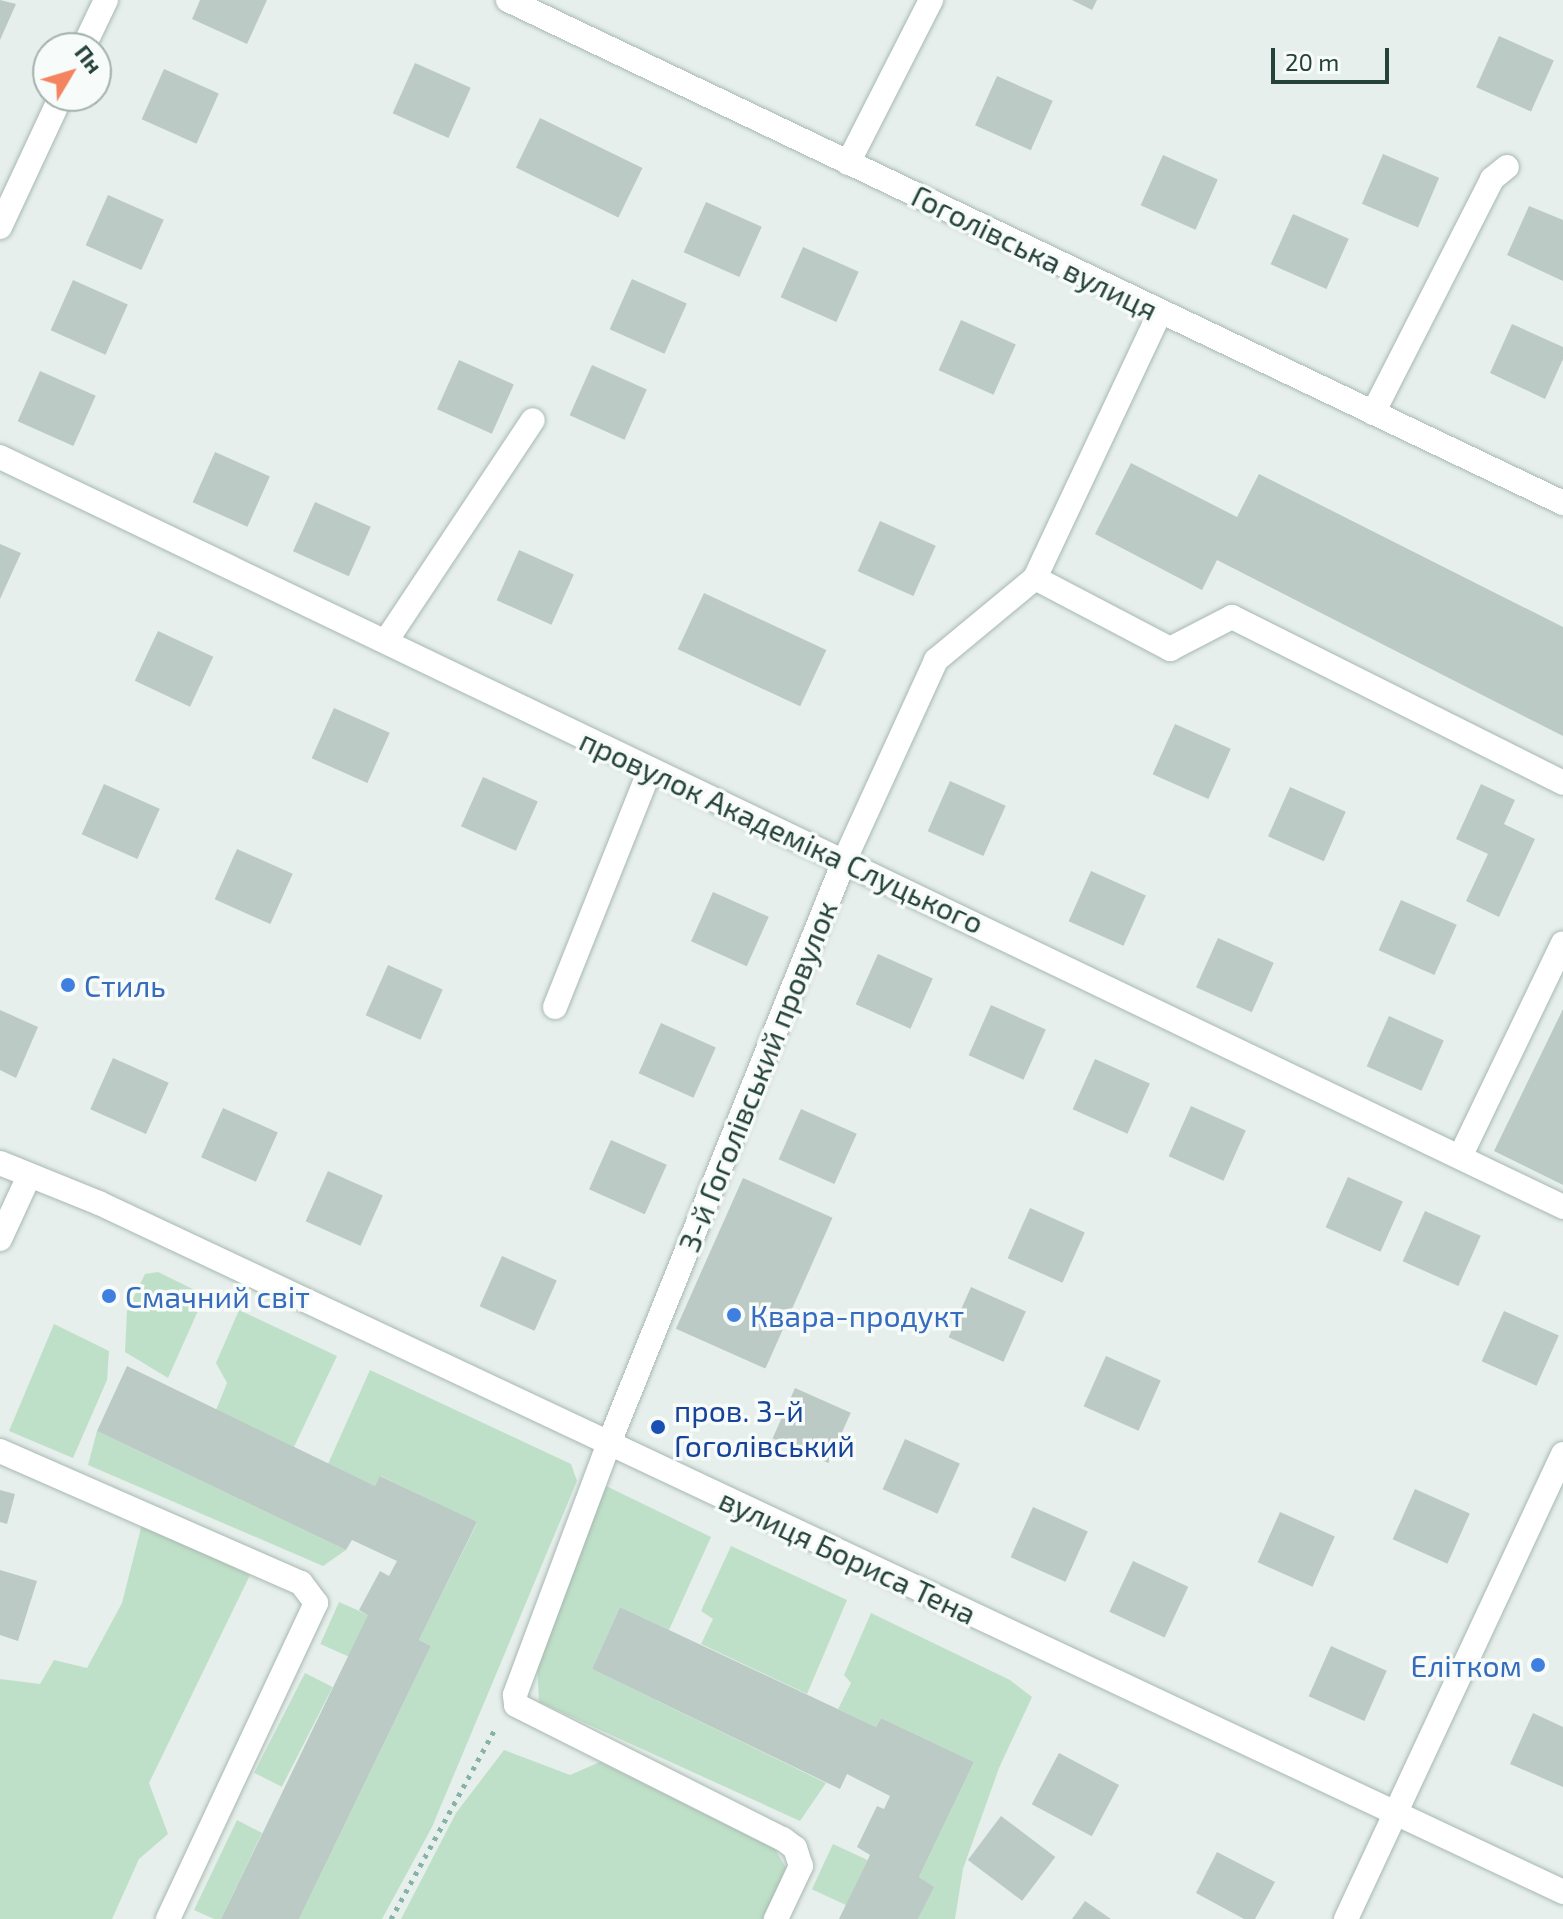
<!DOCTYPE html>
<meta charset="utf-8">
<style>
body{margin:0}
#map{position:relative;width:1563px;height:1919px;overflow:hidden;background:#e6efeb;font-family:"Exo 2",sans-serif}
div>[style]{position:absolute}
.green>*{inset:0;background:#bfe0c8;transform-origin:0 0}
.building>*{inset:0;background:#bbcac4;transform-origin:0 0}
.path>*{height:5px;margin-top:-2.5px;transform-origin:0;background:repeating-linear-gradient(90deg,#86b3a5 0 4px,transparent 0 10px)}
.roads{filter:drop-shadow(0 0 2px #a8b8b2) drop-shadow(0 0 2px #a8b8b2)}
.lane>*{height:24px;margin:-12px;padding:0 12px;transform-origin:12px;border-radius:12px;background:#fff}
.street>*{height:24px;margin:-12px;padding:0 12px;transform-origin:12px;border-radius:12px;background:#fff}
.secondary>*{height:24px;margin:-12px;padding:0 12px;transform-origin:12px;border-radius:12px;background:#fff}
.dots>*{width:22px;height:22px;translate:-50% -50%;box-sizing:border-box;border:4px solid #f7fbf9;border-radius:50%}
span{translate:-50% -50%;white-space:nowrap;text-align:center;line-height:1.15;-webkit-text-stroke:7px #f7fbf9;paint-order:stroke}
.street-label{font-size:30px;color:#24423a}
.shop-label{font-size:30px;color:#366cbe}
.left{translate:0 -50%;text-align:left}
.right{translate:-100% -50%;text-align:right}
.transit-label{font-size:30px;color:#164399}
.north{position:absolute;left:32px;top:32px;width:80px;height:80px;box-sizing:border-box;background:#f7fbf9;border:2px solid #a3b1ad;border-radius:50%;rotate:52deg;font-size:22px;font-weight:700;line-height:32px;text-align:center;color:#24423a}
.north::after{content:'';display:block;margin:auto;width:28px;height:36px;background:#f4845f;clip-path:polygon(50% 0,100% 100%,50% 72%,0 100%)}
.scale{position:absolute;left:1271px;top:48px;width:118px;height:36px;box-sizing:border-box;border:4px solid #24423a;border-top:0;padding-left:10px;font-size:24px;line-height:28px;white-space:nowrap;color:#24423a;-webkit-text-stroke:6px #f7fbf9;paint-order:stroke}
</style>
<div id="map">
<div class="green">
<div style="clip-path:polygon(158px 1272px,205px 1295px,168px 1378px,125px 1352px,127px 1311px,145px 1274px)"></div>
<div style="clip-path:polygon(239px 1310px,337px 1356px,294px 1447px,216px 1410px,227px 1383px,216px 1363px)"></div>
<div style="clip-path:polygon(54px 1324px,109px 1351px,107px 1380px,73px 1458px,9px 1431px)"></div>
<div style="clip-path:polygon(370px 1370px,571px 1464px,577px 1481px,432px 1827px,382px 1919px,299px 1919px,431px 1646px,419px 1640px,477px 1523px,381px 1476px,375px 1486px,328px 1464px)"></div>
<div style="clip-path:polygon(97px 1431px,346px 1550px,323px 1566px,88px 1465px)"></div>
<div style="clip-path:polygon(600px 1483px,711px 1537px,669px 1630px,620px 1607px,592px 1669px,826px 1783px,800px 1821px,539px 1702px,537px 1664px)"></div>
<div style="clip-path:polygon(142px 1524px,250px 1575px,149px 1783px,168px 1834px,139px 1859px,112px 1919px,0 1919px,0 1679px,40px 1684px,54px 1660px,87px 1668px,122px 1603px)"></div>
<div style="clip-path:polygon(731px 1546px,847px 1600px,807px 1694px,701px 1644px,713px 1619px,701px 1611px)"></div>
<div style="left:339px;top:1602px;width:32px;height:46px;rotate:24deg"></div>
<div style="clip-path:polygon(871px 1613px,1010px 1680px,1032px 1697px,999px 1768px,963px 1869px,955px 1919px,918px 1919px,933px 1887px,919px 1877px,974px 1762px,881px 1718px,876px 1727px,838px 1709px,851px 1683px,844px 1675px)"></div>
<div style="left:305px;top:1673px;width:31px;height:112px;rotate:27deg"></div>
<div style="clip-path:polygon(504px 1750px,570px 1775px,600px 1762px,775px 1849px,786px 1868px,765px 1919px,401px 1919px,456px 1813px)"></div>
<div style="clip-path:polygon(237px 1820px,262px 1833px,221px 1919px,214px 1919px,194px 1910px)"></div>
<div style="left:833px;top:1844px;width:38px;height:50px;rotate:25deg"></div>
</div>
<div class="building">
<div style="clip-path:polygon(0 0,16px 4px,0 40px)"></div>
<div style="clip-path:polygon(200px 0,267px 0,247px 44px,192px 19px)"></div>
<div style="clip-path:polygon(1072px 0,1097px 0,1092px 10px)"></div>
<div style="left:1499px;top:36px;width:60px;height:56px;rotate:24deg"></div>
<div style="left:415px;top:63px;width:61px;height:55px;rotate:24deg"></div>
<div style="left:164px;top:69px;width:60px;height:55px;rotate:24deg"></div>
<div style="left:997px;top:76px;width:61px;height:54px;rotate:24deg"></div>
<div style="left:540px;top:118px;width:114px;height:55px;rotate:26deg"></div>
<div style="left:1383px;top:154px;width:61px;height:54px;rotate:23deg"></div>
<div style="left:1163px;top:155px;width:60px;height:55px;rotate:24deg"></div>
<div style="left:108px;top:195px;width:61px;height:55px;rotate:24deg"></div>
<div style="left:706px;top:202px;width:61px;height:55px;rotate:24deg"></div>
<div style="clip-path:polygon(1529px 206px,1563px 220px,1563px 281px,1507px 255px)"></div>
<div style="left:1293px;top:214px;width:61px;height:55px;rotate:24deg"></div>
<div style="left:803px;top:247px;width:61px;height:55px;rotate:24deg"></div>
<div style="left:632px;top:279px;width:60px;height:55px;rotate:24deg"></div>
<div style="left:73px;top:280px;width:60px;height:55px;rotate:24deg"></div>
<div style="left:961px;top:320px;width:60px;height:55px;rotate:24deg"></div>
<div style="clip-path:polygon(1512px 324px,1563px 347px,1563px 359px,1545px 399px,1490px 373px)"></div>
<div style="left:459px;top:360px;width:60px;height:54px;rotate:24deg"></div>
<div style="left:592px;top:365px;width:60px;height:55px;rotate:24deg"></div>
<div style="left:40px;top:371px;width:61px;height:55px;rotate:24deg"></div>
<div style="left:215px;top:452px;width:60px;height:55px;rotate:24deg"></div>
<div style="clip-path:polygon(1131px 463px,1237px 517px,1259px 474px,1563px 627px,1563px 736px,1217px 560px,1202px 590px,1095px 534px)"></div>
<div style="left:315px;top:502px;width:61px;height:54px;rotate:24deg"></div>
<div style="left:880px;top:521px;width:61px;height:55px;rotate:24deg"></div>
<div style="clip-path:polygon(0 544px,21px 553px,0 599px)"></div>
<div style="left:519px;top:550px;width:60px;height:55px;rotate:24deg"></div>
<div style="left:704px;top:593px;width:135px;height:62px;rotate:25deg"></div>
<div style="left:158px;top:631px;width:61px;height:55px;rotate:25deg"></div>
<div style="left:334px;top:708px;width:61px;height:55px;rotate:24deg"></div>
<div style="left:1175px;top:724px;width:61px;height:55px;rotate:24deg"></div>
<div style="left:483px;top:777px;width:60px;height:54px;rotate:24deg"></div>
<div style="left:950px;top:781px;width:61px;height:55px;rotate:24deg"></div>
<div style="left:104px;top:784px;width:61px;height:55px;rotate:24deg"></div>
<div style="clip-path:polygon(1481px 784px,1515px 800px,1504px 824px,1535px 839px,1499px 917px,1466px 901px,1488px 854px,1456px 839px)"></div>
<div style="left:1290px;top:787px;width:61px;height:54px;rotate:24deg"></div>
<div style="left:237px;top:849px;width:61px;height:55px;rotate:24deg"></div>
<div style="left:1091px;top:871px;width:60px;height:55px;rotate:24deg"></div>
<div style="left:713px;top:892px;width:61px;height:54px;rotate:24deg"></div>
<div style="left:1401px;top:900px;width:61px;height:55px;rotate:24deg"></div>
<div style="left:1218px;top:938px;width:61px;height:54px;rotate:24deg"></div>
<div style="left:878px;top:954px;width:60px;height:55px;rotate:24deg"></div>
<div style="left:388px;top:965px;width:60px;height:55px;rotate:24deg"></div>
<div style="left:991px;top:1005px;width:60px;height:55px;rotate:24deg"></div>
<div style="clip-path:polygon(1563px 1009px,1563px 1185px,1494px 1151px)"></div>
<div style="clip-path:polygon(0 1010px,38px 1027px,16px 1078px,0 1070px)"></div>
<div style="left:1389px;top:1016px;width:60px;height:55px;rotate:24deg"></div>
<div style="left:661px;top:1023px;width:60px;height:55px;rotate:24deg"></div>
<div style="left:113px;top:1058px;width:61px;height:56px;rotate:24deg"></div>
<div style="left:1095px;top:1059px;width:60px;height:55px;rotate:24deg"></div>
<div style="left:1191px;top:1106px;width:60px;height:55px;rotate:24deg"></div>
<div style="left:223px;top:1108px;width:60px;height:54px;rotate:24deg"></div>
<div style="left:801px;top:1109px;width:61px;height:55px;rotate:24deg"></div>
<div style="left:611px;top:1140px;width:61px;height:54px;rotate:24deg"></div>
<div style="left:328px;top:1171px;width:60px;height:55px;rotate:24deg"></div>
<div style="left:1348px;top:1177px;width:60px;height:55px;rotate:24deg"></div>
<div style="left:743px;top:1178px;width:98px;height:165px;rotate:24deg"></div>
<div style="left:1030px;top:1208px;width:60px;height:55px;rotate:24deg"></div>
<div style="left:1425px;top:1211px;width:61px;height:55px;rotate:24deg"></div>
<div style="left:502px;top:1256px;width:60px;height:55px;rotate:24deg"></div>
<div style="left:971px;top:1287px;width:60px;height:55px;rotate:24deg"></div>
<div style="left:1504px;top:1311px;width:60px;height:55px;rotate:24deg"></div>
<div style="left:1106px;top:1356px;width:60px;height:55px;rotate:24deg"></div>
<div style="clip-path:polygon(127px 1366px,375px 1486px,380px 1476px,477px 1522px,419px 1640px,431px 1646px,299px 1919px,221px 1919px,368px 1615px,359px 1610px,380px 1571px,389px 1576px,397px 1561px,352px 1540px,346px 1550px,97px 1431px)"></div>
<div style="left:795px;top:1388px;width:61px;height:55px;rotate:24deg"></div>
<div style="left:905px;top:1439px;width:60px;height:55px;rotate:24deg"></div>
<div style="left:1415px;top:1489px;width:60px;height:55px;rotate:24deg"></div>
<div style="clip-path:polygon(0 1490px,15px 1494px,7px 1524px,0 1522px)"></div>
<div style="left:1033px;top:1507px;width:60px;height:55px;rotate:24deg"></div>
<div style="left:1280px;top:1512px;width:60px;height:55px;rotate:24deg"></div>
<div style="left:1133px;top:1561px;width:61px;height:56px;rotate:25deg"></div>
<div style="clip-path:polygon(0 1570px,37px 1581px,18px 1641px,0 1635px)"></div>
<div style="clip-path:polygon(620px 1607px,876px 1727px,881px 1718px,974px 1762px,919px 1877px,934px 1887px,918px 1919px,839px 1919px,870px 1855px,857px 1847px,877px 1806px,884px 1809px,890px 1796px,847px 1774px,840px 1789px,592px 1669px)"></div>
<div style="left:1331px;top:1646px;width:61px;height:55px;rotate:24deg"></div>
<div style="clip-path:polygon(1533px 1713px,1563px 1727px,1563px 1787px,1510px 1764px)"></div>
<div style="left:1059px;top:1753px;width:68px;height:58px;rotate:28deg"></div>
<div style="left:1001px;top:1816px;width:68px;height:55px;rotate:37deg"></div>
<div style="clip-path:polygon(1217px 1852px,1275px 1882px,1255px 1919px,1244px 1919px,1196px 1893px)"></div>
<div style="clip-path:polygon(1085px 1901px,1111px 1919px,1072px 1919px)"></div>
</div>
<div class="path">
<div style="left:391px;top:1919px;width:219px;rotate:-61.3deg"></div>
</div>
<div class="roads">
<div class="lane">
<div style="left:1373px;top:413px;width:263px;rotate:-63deg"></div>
<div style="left:1492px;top:179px;width:19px;rotate:-39deg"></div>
<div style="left:386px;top:641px;width:265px;rotate:-56.4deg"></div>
<div style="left:555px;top:1007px;width:256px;rotate:-68.2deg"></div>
<div style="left:0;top:1239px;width:69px;rotate:-65.3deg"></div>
<div style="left:609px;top:1443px;width:269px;rotate:110.5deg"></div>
<div style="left:515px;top:1695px;width:10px;rotate:84deg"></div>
<div style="left:516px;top:1705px;width:299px;rotate:26.7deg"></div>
<div style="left:783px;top:1839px;width:15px;rotate:37deg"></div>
<div style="left:795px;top:1848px;width:19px;rotate:72deg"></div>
<div style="left:801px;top:1866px;width:59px;rotate:115.3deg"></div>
<div style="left:0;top:1451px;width:329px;rotate:23.7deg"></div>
<div style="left:301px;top:1583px;width:25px;rotate:53deg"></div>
<div style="left:316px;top:1603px;width:349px;rotate:115.1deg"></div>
</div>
<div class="street">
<div style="left:83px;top:48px;width:53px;rotate:-64.4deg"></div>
<div style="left:848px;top:163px;width:183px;rotate:-63deg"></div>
<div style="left:0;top:227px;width:145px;rotate:-65deg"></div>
<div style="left:0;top:457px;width:1734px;rotate:25.63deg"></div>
<div style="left:1035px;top:578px;width:153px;rotate:27.7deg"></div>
<div style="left:1170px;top:649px;width:70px;rotate:-27.3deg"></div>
<div style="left:1232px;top:617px;width:370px;rotate:26.6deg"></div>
<div style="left:1460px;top:1157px;width:237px;rotate:-64.3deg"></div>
<div style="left:609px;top:1443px;width:630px;rotate:-68deg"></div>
<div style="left:845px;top:859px;width:219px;rotate:-65.4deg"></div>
<div style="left:936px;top:660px;width:129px;rotate:-39.6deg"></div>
<div style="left:1035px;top:578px;width:294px;rotate:-64.8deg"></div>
</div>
<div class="secondary">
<div style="left:508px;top:0;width:1169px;rotate:25.49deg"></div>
<div style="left:0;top:1163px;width:107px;rotate:22deg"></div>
<div style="left:99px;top:1203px;width:1618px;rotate:25.2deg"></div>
<div style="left:1346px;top:1919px;width:513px;rotate:-64.98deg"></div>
</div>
</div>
<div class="dots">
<div style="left:68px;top:985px;background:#3f7fe0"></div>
<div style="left:109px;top:1296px;background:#3f7fe0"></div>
<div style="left:734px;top:1315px;background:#3f7fe0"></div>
<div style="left:658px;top:1427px;background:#1a4fb4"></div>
<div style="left:1538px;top:1665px;background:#3f7fe0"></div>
</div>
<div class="street-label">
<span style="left:1035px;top:252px;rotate:26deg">Гоголівська вулиця</span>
<span style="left:782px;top:831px;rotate:25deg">провулок Академіка Слуцького</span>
<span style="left:757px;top:1076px;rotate:-68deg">3-й Гоголівський провулок</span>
<span style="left:848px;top:1556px;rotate:25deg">вулиця Бориса Тена</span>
</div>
<div class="shop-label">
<span class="left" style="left:84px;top:985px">Стиль</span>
<span class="left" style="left:125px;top:1296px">Смачний світ</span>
<span class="left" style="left:750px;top:1315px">Квара-продукт</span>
<span class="right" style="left:1522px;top:1665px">Елітком</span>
</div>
<div class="transit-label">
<span class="left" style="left:674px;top:1427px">пров. 3-й<br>Гоголівський</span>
</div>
<div class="north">Пн</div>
<div class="scale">20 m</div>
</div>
